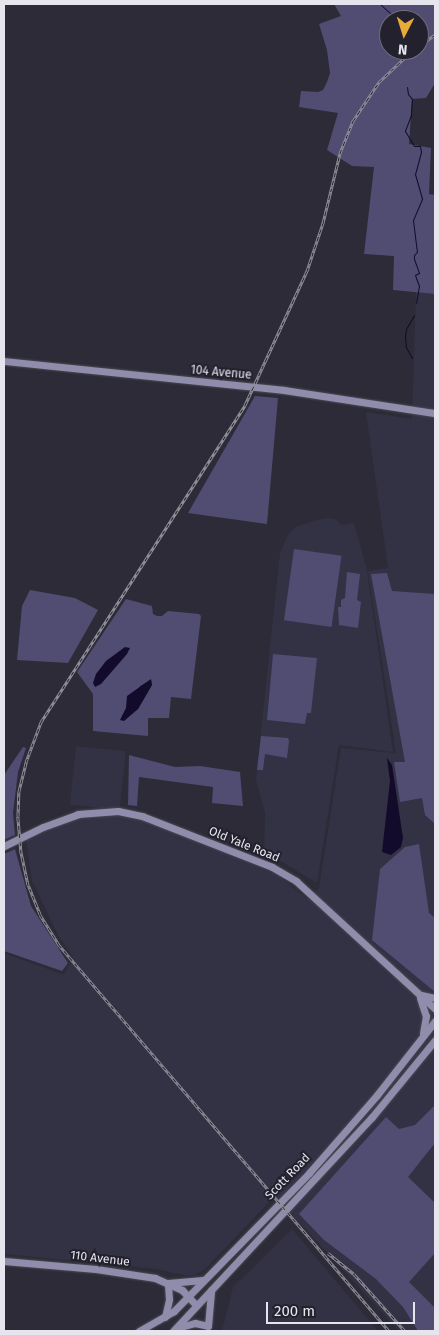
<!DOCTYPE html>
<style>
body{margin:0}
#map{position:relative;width:439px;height:1335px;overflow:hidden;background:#2c2b37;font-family:"Fira Sans",sans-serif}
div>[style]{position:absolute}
.built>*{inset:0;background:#333144;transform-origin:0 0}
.green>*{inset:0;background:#514c72;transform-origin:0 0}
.water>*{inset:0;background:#130b2c}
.stream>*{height:1px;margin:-0.5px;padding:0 0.5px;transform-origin:0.5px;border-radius:0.5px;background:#130b2c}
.roads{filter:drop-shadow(0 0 1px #4b4a54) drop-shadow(0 0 1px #4b4a54)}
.secondary>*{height:7px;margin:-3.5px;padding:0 3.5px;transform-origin:3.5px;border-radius:3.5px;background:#908dac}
.rail>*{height:3px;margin-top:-1.5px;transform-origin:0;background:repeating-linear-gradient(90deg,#22212d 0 4px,#8e8d97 0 8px);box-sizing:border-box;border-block:1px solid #8e8d97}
span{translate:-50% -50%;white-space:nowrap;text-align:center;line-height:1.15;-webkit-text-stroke:4px #22212d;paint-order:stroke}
.street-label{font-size:12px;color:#e6e5ee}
.frame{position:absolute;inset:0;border:5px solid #e6e5ee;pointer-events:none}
.north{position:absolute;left:379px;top:10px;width:50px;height:50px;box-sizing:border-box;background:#22212d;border:1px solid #706f7a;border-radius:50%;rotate:185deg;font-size:14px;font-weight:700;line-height:20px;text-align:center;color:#e6e5ee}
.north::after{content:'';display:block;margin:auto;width:18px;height:22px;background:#e8ab37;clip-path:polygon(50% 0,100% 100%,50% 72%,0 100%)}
.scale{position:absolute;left:266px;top:1302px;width:149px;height:22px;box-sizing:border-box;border:2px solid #e6e5ee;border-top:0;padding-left:6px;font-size:15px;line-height:18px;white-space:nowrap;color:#e6e5ee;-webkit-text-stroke:4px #22212d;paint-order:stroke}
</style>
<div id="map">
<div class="built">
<div style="clip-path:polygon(416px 292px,435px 294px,435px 1331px,399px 1331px,275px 1196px,205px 1269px,195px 1275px,188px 1276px,156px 1269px,4px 1254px,4px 953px,64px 975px,73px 957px,58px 935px,32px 881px,26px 840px,64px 821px,90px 815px,127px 814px,174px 831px,279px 876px,307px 899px,319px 888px,341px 748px,396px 753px,368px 571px,388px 568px,366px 412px,412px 419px)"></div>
<div style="clip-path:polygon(325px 518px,335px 519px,342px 525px,354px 523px,367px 570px,393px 752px,339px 745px,317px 883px,264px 851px,265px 813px,256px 779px,280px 553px,288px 535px,297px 526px)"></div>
<div style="left:76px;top:746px;width:50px;height:59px;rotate:6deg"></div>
<div style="clip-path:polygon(292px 1229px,378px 1331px,222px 1331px,233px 1287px)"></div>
</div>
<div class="green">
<div style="clip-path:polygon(evenodd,334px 4px,435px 4px,435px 83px,426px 98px,412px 99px,409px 144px,431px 148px,429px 194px,435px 195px,435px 294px,393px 290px,394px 256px,364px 254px,374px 167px,352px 166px,327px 150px,338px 113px,299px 107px,301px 91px,318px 92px,323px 90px,327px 82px,330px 73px,327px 50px,319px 24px,341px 16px,334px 4px,389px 20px,419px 20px,419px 50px,389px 50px,389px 20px)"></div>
<div style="clip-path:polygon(255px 396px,278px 398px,267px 524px,188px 513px)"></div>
<div style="left:294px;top:549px;width:48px;height:72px;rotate:8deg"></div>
<div style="clip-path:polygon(347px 572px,360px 574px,357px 600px,361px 602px,358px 628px,339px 625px,338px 607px,341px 607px,341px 600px,345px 598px)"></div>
<div style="clip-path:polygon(387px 573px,392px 591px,435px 594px,435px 824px,425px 815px,422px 798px,400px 802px,394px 762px,405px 762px,371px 574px)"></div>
<div style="clip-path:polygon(30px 590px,75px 598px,98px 610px,68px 663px,17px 660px,22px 606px)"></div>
<div style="clip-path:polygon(evenodd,126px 599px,152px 606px,153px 614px,157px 616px,162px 616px,168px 611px,199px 614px,201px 616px,191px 699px,171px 697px,169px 718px,148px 718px,148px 736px,93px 731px,93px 694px,77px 672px,126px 599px,151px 680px,152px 685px,138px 709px,122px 716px,140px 686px,151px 680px)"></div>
<div style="clip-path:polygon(273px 654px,317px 658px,311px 713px,307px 713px,305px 724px,267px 720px)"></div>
<div style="clip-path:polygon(261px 736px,288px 738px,289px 741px,287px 758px,265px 754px,263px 770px,257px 770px)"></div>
<div style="clip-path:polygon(23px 747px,26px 748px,18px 772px,13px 813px,15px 835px,4px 840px,4px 775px)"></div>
<div style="clip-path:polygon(129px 755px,175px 767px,200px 766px,240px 772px,243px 806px,212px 803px,213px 787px,139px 777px,137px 806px,128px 805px)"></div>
<div style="clip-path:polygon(419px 844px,429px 913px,435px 918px,435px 992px,372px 940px,380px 869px,405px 847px)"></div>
<div style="clip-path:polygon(15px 849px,31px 906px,68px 963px,62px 971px,4px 951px,4px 854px)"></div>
<div style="clip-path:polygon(435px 1105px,435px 1143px,408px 1177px,435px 1203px,435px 1253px,409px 1282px,435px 1308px,435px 1331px,418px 1331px,403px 1307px,376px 1279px,324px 1240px,299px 1214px,386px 1117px,399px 1129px,415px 1125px)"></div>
</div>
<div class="water">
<div style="clip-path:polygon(125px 647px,130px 648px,127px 654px,101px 684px,95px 687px,93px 683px,96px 674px,106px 661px)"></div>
<div style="clip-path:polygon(151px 679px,152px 685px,138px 709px,124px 721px,120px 720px,126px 708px,127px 696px)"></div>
<div style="clip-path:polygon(387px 758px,392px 765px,403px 838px,401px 847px,391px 855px,382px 852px,390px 781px)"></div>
</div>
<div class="stream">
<div style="left:380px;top:4px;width:24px;rotate:42deg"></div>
<div style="left:407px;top:87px;width:7px;rotate:82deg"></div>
<div style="left:408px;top:94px;width:6px;rotate:51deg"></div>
<div style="left:412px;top:99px;width:16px;rotate:94deg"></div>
<div style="left:411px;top:115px;width:17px;rotate:111deg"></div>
<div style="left:405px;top:131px;width:17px;rotate:59deg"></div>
<div style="left:414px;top:146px;width:6px"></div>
<div style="left:420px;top:146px;width:6px;rotate:81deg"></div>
<div style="left:421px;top:152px;width:23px;rotate:105deg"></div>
<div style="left:415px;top:174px;width:26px;rotate:74deg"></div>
<div style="left:422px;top:199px;width:23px;rotate:113deg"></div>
<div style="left:413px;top:220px;width:32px;rotate:83deg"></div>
<div style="left:417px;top:252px;width:4px;rotate:135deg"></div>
<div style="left:414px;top:255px;width:4px;rotate:90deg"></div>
<div style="left:414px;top:259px;width:15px;rotate:70deg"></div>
<div style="left:419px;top:273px;width:4px;rotate:153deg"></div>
<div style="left:415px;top:275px;width:12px;rotate:70deg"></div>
<div style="left:419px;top:286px;width:17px;rotate:100deg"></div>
<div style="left:412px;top:358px;width:13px;rotate:-119deg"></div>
<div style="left:406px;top:347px;width:10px;rotate:-96deg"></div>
<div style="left:405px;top:337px;width:8px;rotate:-83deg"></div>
<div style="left:406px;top:329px;width:16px;rotate:-60deg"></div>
</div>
<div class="roads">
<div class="secondary">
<div style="left:4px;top:361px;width:281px;rotate:5.9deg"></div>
<div style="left:284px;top:390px;width:153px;rotate:8.7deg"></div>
<div style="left:4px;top:846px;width:43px;rotate:-26deg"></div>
<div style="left:43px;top:827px;width:37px;rotate:-20deg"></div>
<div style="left:78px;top:814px;width:40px;rotate:-4.3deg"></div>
<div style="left:118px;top:811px;width:25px;rotate:12deg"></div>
<div style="left:142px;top:816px;width:140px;rotate:21.4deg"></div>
<div style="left:272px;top:867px;width:28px;rotate:30deg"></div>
<div style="left:296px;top:881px;width:189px;rotate:42.6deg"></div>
<div style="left:421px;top:995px;width:14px;rotate:12deg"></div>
<div style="left:420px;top:998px;width:19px;rotate:72deg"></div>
<div style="left:426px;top:1016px;width:17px;rotate:100deg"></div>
<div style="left:4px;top:1261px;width:92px;rotate:5deg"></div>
<div style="left:96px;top:1269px;width:60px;rotate:8.7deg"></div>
<div style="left:155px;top:1278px;width:30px;rotate:24deg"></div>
<div style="left:182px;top:1290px;width:21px;rotate:47deg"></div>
<div style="left:168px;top:1283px;width:35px;rotate:-5deg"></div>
<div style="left:165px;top:1317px;width:18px;rotate:-77deg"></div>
<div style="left:169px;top:1299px;width:16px;rotate:-94deg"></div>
<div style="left:177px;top:1328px;width:19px;rotate:-16deg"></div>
<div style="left:195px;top:1323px;width:13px;rotate:13deg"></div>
<div style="left:208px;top:1326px;width:36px;rotate:-85deg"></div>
<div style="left:139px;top:1331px;width:40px;rotate:-29.7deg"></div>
<div style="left:174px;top:1311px;width:193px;rotate:-45.6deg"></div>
<div style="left:309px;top:1173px;width:103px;rotate:-48.9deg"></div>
<div style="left:377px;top:1095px;width:94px;rotate:-51.9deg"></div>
<div style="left:173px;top:1331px;width:292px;rotate:-47.1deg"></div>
<div style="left:372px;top:1117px;width:99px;rotate:-50.7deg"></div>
</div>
</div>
<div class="rail">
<div style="left:419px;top:46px;width:19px;rotate:-35deg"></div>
<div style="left:328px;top:1253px;width:33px;rotate:39deg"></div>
<div style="left:354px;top:1274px;width:76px;rotate:48.2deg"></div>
<div style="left:389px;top:1331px;width:508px;rotate:-130.53deg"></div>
<div style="left:59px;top:945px;width:36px;rotate:-122deg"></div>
<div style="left:40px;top:914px;width:31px;rotate:-112deg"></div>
<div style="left:28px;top:885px;width:33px;rotate:-102deg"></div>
<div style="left:21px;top:853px;width:37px;rotate:-95deg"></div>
<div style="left:18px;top:816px;width:25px;rotate:-88deg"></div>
<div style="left:19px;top:791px;width:30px;rotate:-76deg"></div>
<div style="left:26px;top:762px;width:43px;rotate:-69.4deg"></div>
<div style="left:41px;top:722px;width:377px;rotate:-57.2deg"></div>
<div style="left:245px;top:405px;width:148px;rotate:-65.2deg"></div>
<div style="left:307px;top:271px;width:51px;rotate:-71.6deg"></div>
<div style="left:323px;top:223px;width:72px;rotate:-76.3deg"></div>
<div style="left:340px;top:153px;width:35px;rotate:-68deg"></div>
<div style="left:353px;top:121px;width:47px;rotate:-56.3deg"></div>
<div style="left:379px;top:82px;width:47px;rotate:-43.3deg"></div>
</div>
<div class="street-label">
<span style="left:221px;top:373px;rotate:5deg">104 Avenue</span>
<span style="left:244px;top:845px;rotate:22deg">Old Yale Road</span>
<span style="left:288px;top:1177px;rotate:-46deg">Scott Road</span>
<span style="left:100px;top:1259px;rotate:7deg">110 Avenue</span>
</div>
<div class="frame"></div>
<div class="north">N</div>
<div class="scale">200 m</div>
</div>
